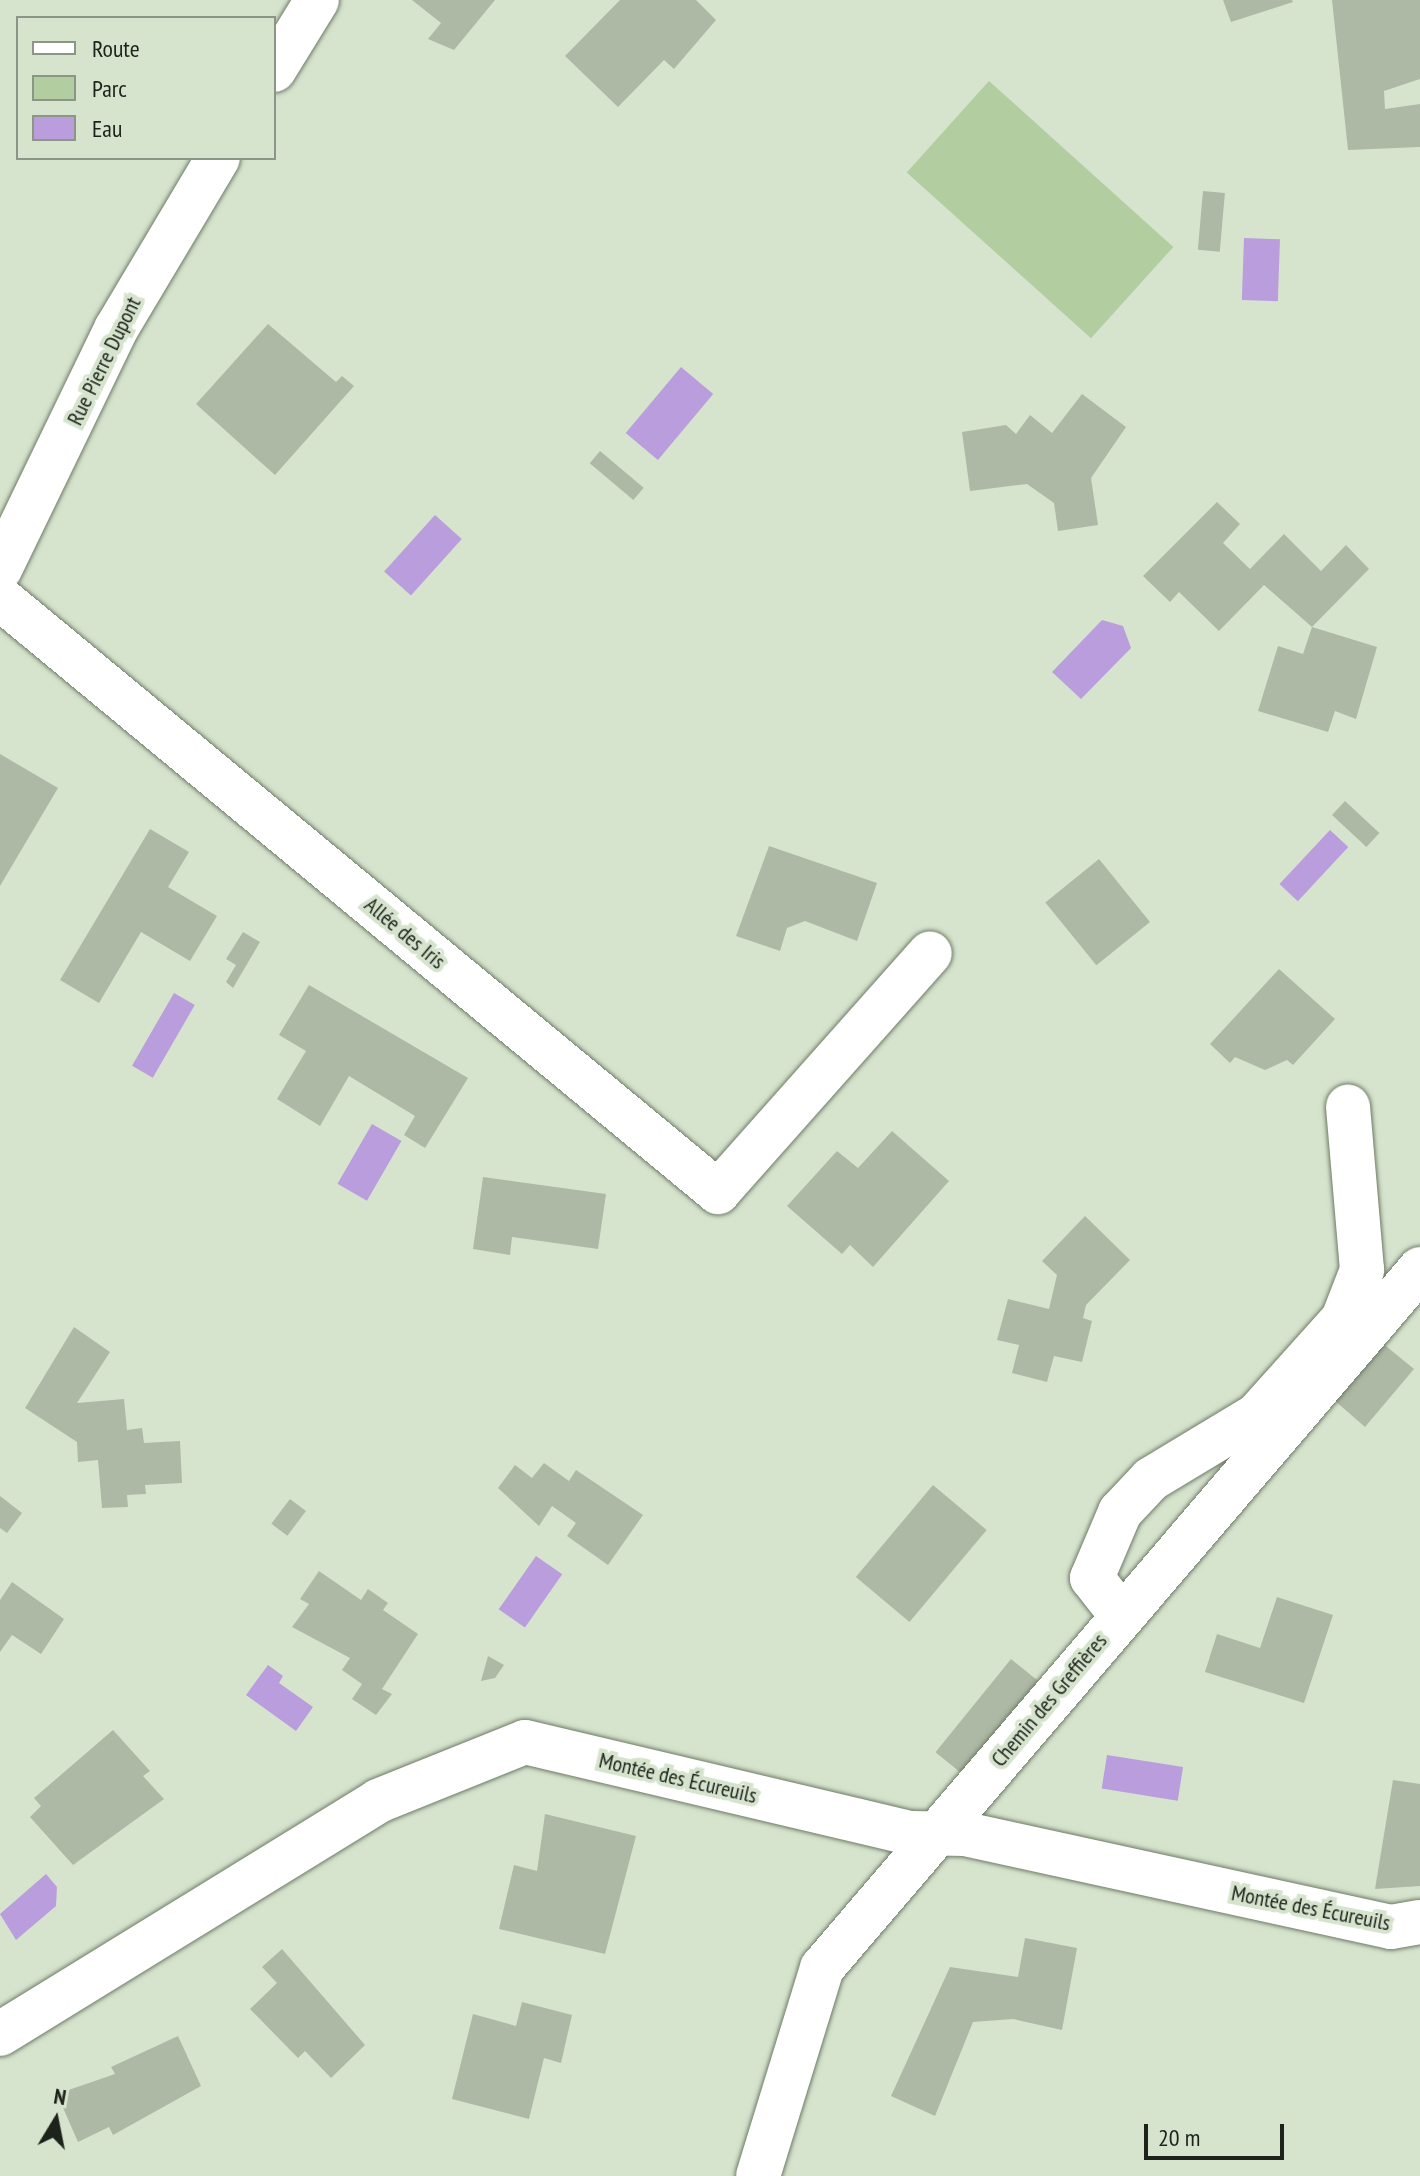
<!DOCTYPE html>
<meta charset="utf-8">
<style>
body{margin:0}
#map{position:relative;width:1420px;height:2176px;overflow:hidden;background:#d6e4ce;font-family:"PT Sans Narrow",sans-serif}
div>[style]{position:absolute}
.green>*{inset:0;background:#b2cd9f;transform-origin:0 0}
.water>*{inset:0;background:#b99ddc;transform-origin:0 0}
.building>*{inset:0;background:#adb9a4;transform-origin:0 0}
.roads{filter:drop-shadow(0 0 2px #6f7b67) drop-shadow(0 0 2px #6f7b67)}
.minor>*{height:44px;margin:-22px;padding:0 22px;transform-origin:22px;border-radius:22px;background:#fff}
span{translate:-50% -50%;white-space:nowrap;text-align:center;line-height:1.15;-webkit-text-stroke:8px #d6e4ce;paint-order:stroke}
.street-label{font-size:22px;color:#1d221a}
.legend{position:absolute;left:16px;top:16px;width:260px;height:144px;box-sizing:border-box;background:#d6e4ce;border:2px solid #8c9686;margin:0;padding:10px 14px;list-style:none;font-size:24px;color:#1d221a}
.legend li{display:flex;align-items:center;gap:16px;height:40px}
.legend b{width:40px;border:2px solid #8c9686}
.north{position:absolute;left:16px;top:2080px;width:80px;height:80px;-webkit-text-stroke:6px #d6e4ce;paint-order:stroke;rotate:10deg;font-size:22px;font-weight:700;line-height:32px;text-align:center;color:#1d221a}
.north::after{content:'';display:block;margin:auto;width:28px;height:36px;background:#1d221a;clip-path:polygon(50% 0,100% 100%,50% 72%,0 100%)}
.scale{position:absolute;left:1144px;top:2124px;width:140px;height:36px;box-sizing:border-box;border:4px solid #1d221a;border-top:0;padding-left:10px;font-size:24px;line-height:28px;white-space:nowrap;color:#1d221a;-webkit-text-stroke:6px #d6e4ce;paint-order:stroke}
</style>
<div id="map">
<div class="green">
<div style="left:989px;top:81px;width:248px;height:123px;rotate:42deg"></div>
</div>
<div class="water">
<div style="left:1244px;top:238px;width:36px;height:62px;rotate:2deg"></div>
<div style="left:681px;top:367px;width:42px;height:86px;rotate:40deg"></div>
<div style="left:435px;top:515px;width:36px;height:76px;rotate:42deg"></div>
<div style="clip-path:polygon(1102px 620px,1123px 626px,1131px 648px,1081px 699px,1052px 672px)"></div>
<div style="left:1330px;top:830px;width:25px;height:74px;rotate:43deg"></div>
<div style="left:174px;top:993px;width:24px;height:84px;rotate:30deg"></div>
<div style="left:372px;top:1124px;width:34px;height:69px;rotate:30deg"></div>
<div style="left:536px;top:1556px;width:32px;height:65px;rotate:35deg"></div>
<div style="clip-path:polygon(268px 1665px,283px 1676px,279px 1683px,313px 1707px,296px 1731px,246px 1695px)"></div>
<div style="left:1107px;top:1755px;width:77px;height:34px;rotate:9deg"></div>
<div style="clip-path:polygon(46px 1874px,57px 1887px,56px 1906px,16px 1940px,0 1914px)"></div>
</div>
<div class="building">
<div style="clip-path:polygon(412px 0,495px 0,454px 50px,428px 39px,441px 23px)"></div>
<div style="clip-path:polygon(620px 0,696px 0,716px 20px,674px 69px,664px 60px,618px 107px,565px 56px)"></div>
<div style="clip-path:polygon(1223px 0,1292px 0,1293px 2px,1231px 22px)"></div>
<div style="clip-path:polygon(1332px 0,1420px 0,1420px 79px,1384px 91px,1385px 109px,1420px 104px,1420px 147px,1348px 150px)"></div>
<div style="left:1203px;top:191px;width:22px;height:59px;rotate:5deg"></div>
<div style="clip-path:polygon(268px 324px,336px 382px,342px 376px,354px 386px,275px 475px,196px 404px)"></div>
<div style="clip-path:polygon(1082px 394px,1126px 427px,1091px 478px,1098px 525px,1058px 531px,1054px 503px,1027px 484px,970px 491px,962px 432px,1006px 425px,1016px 434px,1030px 415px,1052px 433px)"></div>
<div style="left:600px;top:451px;width:57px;height:16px;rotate:40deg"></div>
<div style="clip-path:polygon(1217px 502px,1240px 524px,1223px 543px,1250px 569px,1284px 534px,1321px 571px,1346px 545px,1369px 569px,1312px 627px,1264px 585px,1219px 631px,1179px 592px,1170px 602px,1143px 576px)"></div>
<div style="clip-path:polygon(1312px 627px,1377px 647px,1356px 719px,1335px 711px,1328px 732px,1258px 711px,1278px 646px,1303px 654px)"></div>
<div style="clip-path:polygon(0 754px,58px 788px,0 886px)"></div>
<div style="left:1345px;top:801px;width:47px;height:19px;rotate:43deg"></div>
<div style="clip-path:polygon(150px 829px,189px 852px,168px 887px,217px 916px,190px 961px,141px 932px,99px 1003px,60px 980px)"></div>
<div style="clip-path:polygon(769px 846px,877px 883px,857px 941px,805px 921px,787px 928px,780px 951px,736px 936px)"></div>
<div style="left:1099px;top:859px;width:81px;height:69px;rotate:51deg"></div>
<div style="clip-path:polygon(243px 932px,260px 942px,233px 988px,226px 982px,236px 965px,226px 959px)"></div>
<div style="clip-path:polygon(1279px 969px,1335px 1019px,1293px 1065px,1287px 1060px,1265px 1070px,1235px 1057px,1230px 1063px,1210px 1044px)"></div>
<div style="clip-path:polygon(309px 985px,468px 1078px,425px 1148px,404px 1135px,415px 1116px,349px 1076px,320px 1126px,277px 1099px,306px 1051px,279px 1035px)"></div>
<div style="clip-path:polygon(892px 1131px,949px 1181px,873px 1267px,850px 1245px,842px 1254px,787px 1206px,837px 1151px,858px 1168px)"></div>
<div style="clip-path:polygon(483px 1177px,606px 1194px,598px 1249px,512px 1237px,510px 1255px,473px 1249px)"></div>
<div style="clip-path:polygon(1085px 1216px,1130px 1260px,1086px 1305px,1083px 1318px,1092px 1321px,1082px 1362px,1054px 1356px,1047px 1382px,1012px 1373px,1019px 1345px,997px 1340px,1008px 1299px,1049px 1309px,1057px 1275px,1042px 1261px)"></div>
<div style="clip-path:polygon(74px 1327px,110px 1352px,77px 1403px,124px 1399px,127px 1430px,142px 1428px,144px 1443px,180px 1441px,182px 1483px,145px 1485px,146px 1494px,127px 1495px,128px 1507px,102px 1508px,98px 1460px,78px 1462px,77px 1442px,25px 1408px)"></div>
<div style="clip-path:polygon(1375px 1337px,1414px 1369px,1365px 1427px,1334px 1400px)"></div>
<div style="clip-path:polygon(544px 1463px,569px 1481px,576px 1470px,643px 1515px,608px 1565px,567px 1536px,576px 1523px,552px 1506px,539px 1526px,498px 1488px,515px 1465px,532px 1478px)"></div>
<div style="left:933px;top:1485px;width:70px;height:120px;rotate:40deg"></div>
<div style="clip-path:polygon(0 1496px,22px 1513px,7px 1533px,0 1528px)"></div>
<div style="left:290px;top:1499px;width:20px;height:31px;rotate:37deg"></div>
<div style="clip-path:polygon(319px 1571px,361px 1600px,368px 1589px,388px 1603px,383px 1610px,418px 1634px,382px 1689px,392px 1694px,376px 1715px,352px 1699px,362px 1684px,342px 1670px,350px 1658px,292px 1627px,309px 1604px,300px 1599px)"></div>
<div style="clip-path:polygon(12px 1582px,64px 1619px,41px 1654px,12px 1635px,0 1652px,0 1600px)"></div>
<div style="clip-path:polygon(1277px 1597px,1333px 1615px,1304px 1703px,1205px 1672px,1217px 1634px,1260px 1648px)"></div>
<div style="clip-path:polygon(488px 1656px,504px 1665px,495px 1678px,481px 1681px)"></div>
<div style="left:1011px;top:1659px;width:41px;height:120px;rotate:39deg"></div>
<div style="clip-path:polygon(113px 1730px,150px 1771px,143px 1776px,164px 1799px,73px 1865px,30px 1817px,41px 1806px,34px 1798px)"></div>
<div style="clip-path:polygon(1393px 1780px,1420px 1784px,1420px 1886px,1375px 1889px)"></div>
<div style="clip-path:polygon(545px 1814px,636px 1836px,605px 1954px,499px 1929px,514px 1865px,537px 1871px)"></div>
<div style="clip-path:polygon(1025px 1938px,1077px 1948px,1062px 2030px,1013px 2019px,973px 2022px,935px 2116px,891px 2096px,950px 1967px,1018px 1977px)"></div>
<div style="clip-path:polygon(282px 1949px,365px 2045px,331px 2078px,305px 2051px,298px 2058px,250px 2009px,277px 1983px,262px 1967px)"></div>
<div style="clip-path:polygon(522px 2002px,572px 2015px,561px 2063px,544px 2058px,529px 2119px,452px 2099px,473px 2014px,516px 2026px)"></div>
<div style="clip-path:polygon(178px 2036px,201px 2086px,113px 2135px,109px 2127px,78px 2142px,57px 2094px,115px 2074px,111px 2067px)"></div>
</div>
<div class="roads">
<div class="minor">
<div style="left:274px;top:70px;width:82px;rotate:-58.4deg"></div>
<div style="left:0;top:569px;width:267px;rotate:-64.2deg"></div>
<div style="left:116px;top:329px;width:199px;rotate:-59.2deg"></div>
<div style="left:0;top:598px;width:932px;rotate:39.6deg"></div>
<div style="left:718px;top:1192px;width:319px;rotate:-48.4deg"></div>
<div style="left:1121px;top:1615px;width:47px;rotate:-128.1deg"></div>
<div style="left:1092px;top:1578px;width:72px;rotate:-67deg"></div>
<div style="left:1120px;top:1512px;width:45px;rotate:-46.8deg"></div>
<div style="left:1151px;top:1479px;width:124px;rotate:-31.1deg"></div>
<div style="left:1257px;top:1415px;width:129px;rotate:-48.1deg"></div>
<div style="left:1343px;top:1319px;width:53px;rotate:-68.8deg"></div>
<div style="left:1362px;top:1270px;width:164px;rotate:-94.9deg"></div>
<div style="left:0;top:2034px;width:444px;rotate:-31.6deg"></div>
<div style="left:378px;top:1801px;width:158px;rotate:-21.9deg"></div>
<div style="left:525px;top:1742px;width:397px;rotate:13.3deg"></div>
<div style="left:911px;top:1833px;width:54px;rotate:1.1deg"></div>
<div style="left:965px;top:1834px;width:436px;rotate:12.3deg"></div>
<div style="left:1391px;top:1927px;width:29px;rotate:-10deg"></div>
<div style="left:758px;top:2176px;width:218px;rotate:-72.9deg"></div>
<div style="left:822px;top:1968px;width:920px;rotate:-49.45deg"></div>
</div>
</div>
<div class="street-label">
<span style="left:104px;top:361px;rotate:-64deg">Rue Pierre Dupont</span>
<span style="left:405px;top:933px;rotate:40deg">Allée des Iris</span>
<span style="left:1049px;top:1700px;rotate:-50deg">Chemin des Greffières</span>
<span style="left:678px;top:1778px;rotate:13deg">Montée des Écureuils</span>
<span style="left:1311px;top:1908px;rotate:11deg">Montée des Écureuils</span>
</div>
<ul class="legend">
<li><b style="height:10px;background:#fff"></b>Route</li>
<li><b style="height:22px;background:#b2cd9f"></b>Parc</li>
<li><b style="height:22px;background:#b99ddc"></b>Eau</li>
</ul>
<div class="north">N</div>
<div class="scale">20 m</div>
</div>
